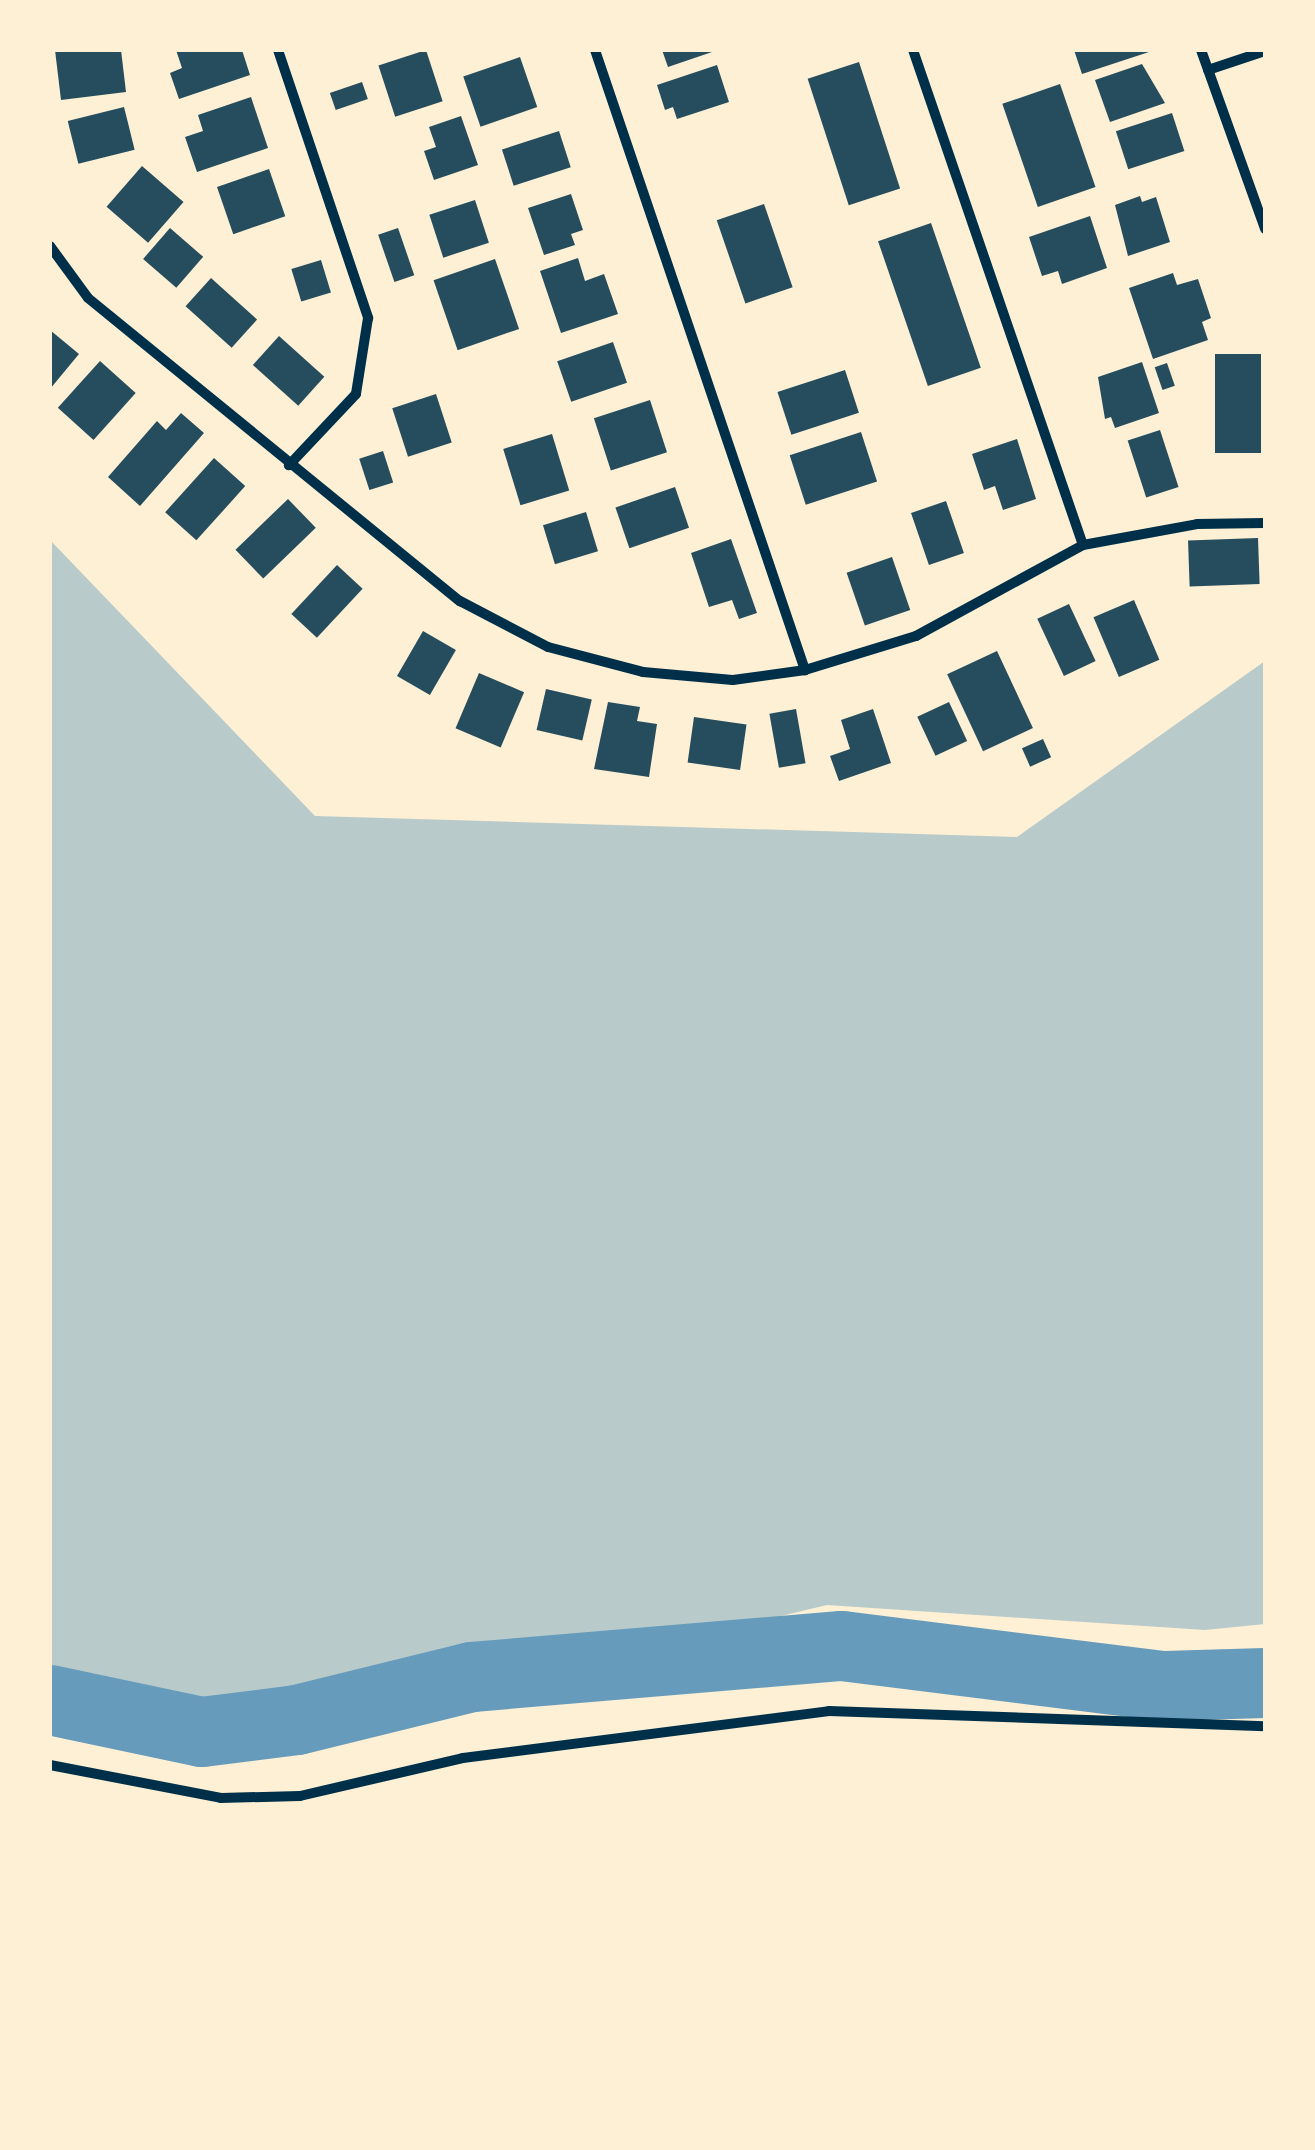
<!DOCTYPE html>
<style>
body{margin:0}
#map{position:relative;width:1315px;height:2150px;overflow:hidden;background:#fdf0d5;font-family:Commissioner,sans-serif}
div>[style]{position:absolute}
.green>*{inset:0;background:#b9caca}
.river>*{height:70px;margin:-35px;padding:0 35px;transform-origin:35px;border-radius:35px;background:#669bbc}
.building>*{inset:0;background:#264d5e;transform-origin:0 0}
.minor>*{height:10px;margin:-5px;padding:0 5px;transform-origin:5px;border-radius:5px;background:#003049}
span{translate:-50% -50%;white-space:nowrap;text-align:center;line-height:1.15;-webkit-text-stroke:9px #fdf0d5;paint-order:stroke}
.frame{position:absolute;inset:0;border:52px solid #fdf0d5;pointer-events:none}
</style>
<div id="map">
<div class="green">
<div style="clip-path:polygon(50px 540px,315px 816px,1017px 837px,1265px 661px,1265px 1624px,1205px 1630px,827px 1605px,356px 1718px,114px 1729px,50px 1713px)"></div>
</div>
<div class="river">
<div style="left:50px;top:1700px;width:155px;rotate:11.9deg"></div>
<div style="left:202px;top:1732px;width:96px;rotate:-7.2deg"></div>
<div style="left:297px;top:1720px;width:180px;rotate:-13.8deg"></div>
<div style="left:472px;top:1677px;width:371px;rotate:-4.8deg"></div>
<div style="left:842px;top:1646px;width:325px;rotate:7.1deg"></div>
<div style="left:1165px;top:1686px;width:100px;rotate:-1.7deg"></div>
</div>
<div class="building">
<div style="clip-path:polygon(55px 50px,121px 50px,126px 92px,61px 100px)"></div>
<div style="clip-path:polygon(176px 50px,242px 50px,250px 75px,179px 99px,170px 73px,182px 68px)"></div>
<div style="left:426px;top:50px;width:54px;height:50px;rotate:72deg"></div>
<div style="clip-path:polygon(662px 50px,715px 50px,715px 51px,668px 67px)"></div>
<div style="clip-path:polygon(1074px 50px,1152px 50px,1152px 51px,1082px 74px)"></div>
<div style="left:520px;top:57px;width:53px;height:60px;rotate:71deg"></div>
<div style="left:859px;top:62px;width:133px;height:54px;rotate:72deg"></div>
<div style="clip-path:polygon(1142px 64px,1165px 103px,1110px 122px,1095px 80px)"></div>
<div style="clip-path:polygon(717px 65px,729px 102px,677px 119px,673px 107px,665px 110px,657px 85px)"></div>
<div style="left:362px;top:82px;width:18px;height:34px;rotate:71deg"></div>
<div style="left:1060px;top:84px;width:109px;height:61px;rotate:71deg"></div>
<div style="clip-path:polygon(251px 97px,268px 148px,197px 172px,185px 137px,203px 131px,198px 115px)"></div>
<div style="left:124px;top:107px;width:44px;height:58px;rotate:76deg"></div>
<div style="left:1172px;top:113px;width:40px;height:59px;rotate:72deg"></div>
<div style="clip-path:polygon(461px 116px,478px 165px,434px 180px,424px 151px,436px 147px,429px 127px)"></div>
<div style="left:559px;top:131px;width:38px;height:60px;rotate:72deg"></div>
<div style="left:142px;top:166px;width:55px;height:54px;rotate:41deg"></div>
<div style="left:269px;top:169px;width:50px;height:55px;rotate:71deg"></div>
<div style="clip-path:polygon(571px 194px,583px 230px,571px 234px,575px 245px,544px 255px,528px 208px)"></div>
<div style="clip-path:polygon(1140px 196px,1142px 202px,1156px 197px,1170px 242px,1128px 256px,1115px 205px)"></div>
<div style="left:475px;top:200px;width:45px;height:48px;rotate:72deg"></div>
<div style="left:764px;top:204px;width:88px;height:50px;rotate:71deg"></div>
<div style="clip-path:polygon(1090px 216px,1107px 268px,1062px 284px,1058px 271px,1042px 276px,1029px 237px)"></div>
<div style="left:931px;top:223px;width:153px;height:56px;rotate:71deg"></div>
<div style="left:170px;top:228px;width:44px;height:41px;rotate:41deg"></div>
<div style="left:398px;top:228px;width:50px;height:21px;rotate:71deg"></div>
<div style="clip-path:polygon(578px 258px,585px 281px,604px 274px,618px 314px,561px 333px,540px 271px)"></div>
<div style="left:495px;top:259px;width:74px;height:65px;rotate:71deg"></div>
<div style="left:321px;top:260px;width:34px;height:31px;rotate:73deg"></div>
<div style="clip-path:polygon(1173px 273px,1177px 285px,1198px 279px,1211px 318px,1202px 322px,1208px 340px,1153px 359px,1129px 288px)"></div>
<div style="left:211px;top:278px;width:62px;height:38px;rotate:42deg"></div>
<div style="clip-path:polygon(50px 330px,79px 354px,50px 389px)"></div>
<div style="left:279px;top:336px;width:61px;height:39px;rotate:42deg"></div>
<div style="left:613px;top:342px;width:43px;height:59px;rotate:71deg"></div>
<div style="left:1215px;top:354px;width:46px;height:99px"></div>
<div style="left:100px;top:361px;width:48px;height:63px;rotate:42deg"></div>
<div style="clip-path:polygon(1142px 362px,1159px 413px,1115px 428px,1111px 417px,1105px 419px,1098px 377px)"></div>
<div style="left:1167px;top:363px;width:24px;height:13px;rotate:71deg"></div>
<div style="left:845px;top:370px;width:45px;height:71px;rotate:72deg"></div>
<div style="left:436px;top:394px;width:51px;height:46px;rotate:72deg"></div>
<div style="left:650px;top:400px;width:55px;height:59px;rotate:72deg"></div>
<div style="clip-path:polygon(181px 413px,204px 433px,140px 506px,108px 477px,157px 421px,166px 430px)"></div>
<div style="left:1160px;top:430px;width:60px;height:34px;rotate:72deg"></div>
<div style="left:861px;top:432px;width:52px;height:75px;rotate:72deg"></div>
<div style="left:552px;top:434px;width:59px;height:51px;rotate:73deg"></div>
<div style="clip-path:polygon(1017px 439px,1036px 499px,1003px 510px,995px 486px,984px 490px,972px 454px)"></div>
<div style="left:383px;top:451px;width:33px;height:25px;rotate:72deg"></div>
<div style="left:214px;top:458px;width:42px;height:73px;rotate:42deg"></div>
<div style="left:675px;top:487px;width:43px;height:63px;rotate:71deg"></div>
<div style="left:288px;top:499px;width:40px;height:73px;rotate:46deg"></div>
<div style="left:946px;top:501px;width:55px;height:37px;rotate:71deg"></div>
<div style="left:586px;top:512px;width:41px;height:45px;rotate:73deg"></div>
<div style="left:1258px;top:538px;width:46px;height:70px;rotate:88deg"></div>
<div style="clip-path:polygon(731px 539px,757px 613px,739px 619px,732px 600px,709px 607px,691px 553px)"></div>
<div style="left:892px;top:557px;width:56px;height:48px;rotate:71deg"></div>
<div style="left:337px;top:565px;width:35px;height:67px;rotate:43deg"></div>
<div style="left:1134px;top:600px;width:65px;height:44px;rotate:67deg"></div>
<div style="left:1069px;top:604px;width:63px;height:35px;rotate:65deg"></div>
<div style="left:423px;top:631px;width:38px;height:52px;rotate:30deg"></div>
<div style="left:997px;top:651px;width:85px;height:55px;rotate:65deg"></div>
<div style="left:479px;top:673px;width:49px;height:60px;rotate:23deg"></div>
<div style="left:546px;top:689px;width:47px;height:42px;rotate:13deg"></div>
<div style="clip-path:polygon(608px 702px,640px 707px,637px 721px,657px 724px,649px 777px,594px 769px)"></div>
<div style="left:949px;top:702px;width:43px;height:35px;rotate:65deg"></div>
<div style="left:796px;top:709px;width:55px;height:27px;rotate:80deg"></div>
<div style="clip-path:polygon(873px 709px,891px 763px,839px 781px,830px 756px,850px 749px,841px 720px)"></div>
<div style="left:694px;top:717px;width:53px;height:46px;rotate:8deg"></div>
<div style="left:1043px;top:739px;width:20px;height:23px;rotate:66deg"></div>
</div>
<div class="minor">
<div style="left:278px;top:50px;width:283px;rotate:71.4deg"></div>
<div style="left:368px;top:318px;width:77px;rotate:99deg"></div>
<div style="left:356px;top:394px;width:98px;rotate:133.3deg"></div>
<div style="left:595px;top:50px;width:655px;rotate:71.29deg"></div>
<div style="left:913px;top:50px;width:523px;rotate:71.05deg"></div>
<div style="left:1201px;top:50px;width:190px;rotate:70.3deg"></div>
<div style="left:1208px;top:70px;width:60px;rotate:-18.4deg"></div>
<div style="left:50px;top:246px;width:64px;rotate:53.8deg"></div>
<div style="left:88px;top:298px;width:480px;rotate:39.2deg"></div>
<div style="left:460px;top:601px;width:99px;rotate:27.6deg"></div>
<div style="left:548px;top:647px;width:98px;rotate:14.7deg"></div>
<div style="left:643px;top:672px;width:90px;rotate:5.1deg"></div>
<div style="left:733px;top:680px;width:73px;rotate:-7.9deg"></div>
<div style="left:805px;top:670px;width:116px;rotate:-17deg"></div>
<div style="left:916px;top:636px;width:190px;rotate:-28.6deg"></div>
<div style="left:1083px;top:545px;width:116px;rotate:-10.4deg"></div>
<div style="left:1197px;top:524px;width:68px;rotate:-0.8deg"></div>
<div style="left:50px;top:1765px;width:174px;rotate:10.9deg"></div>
<div style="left:221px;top:1798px;width:79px;rotate:-1.5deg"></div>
<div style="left:300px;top:1796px;width:167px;rotate:-13.1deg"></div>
<div style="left:463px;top:1758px;width:369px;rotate:-7.3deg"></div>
<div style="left:829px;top:1711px;width:436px;rotate:2deg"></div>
</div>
<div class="frame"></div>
</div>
